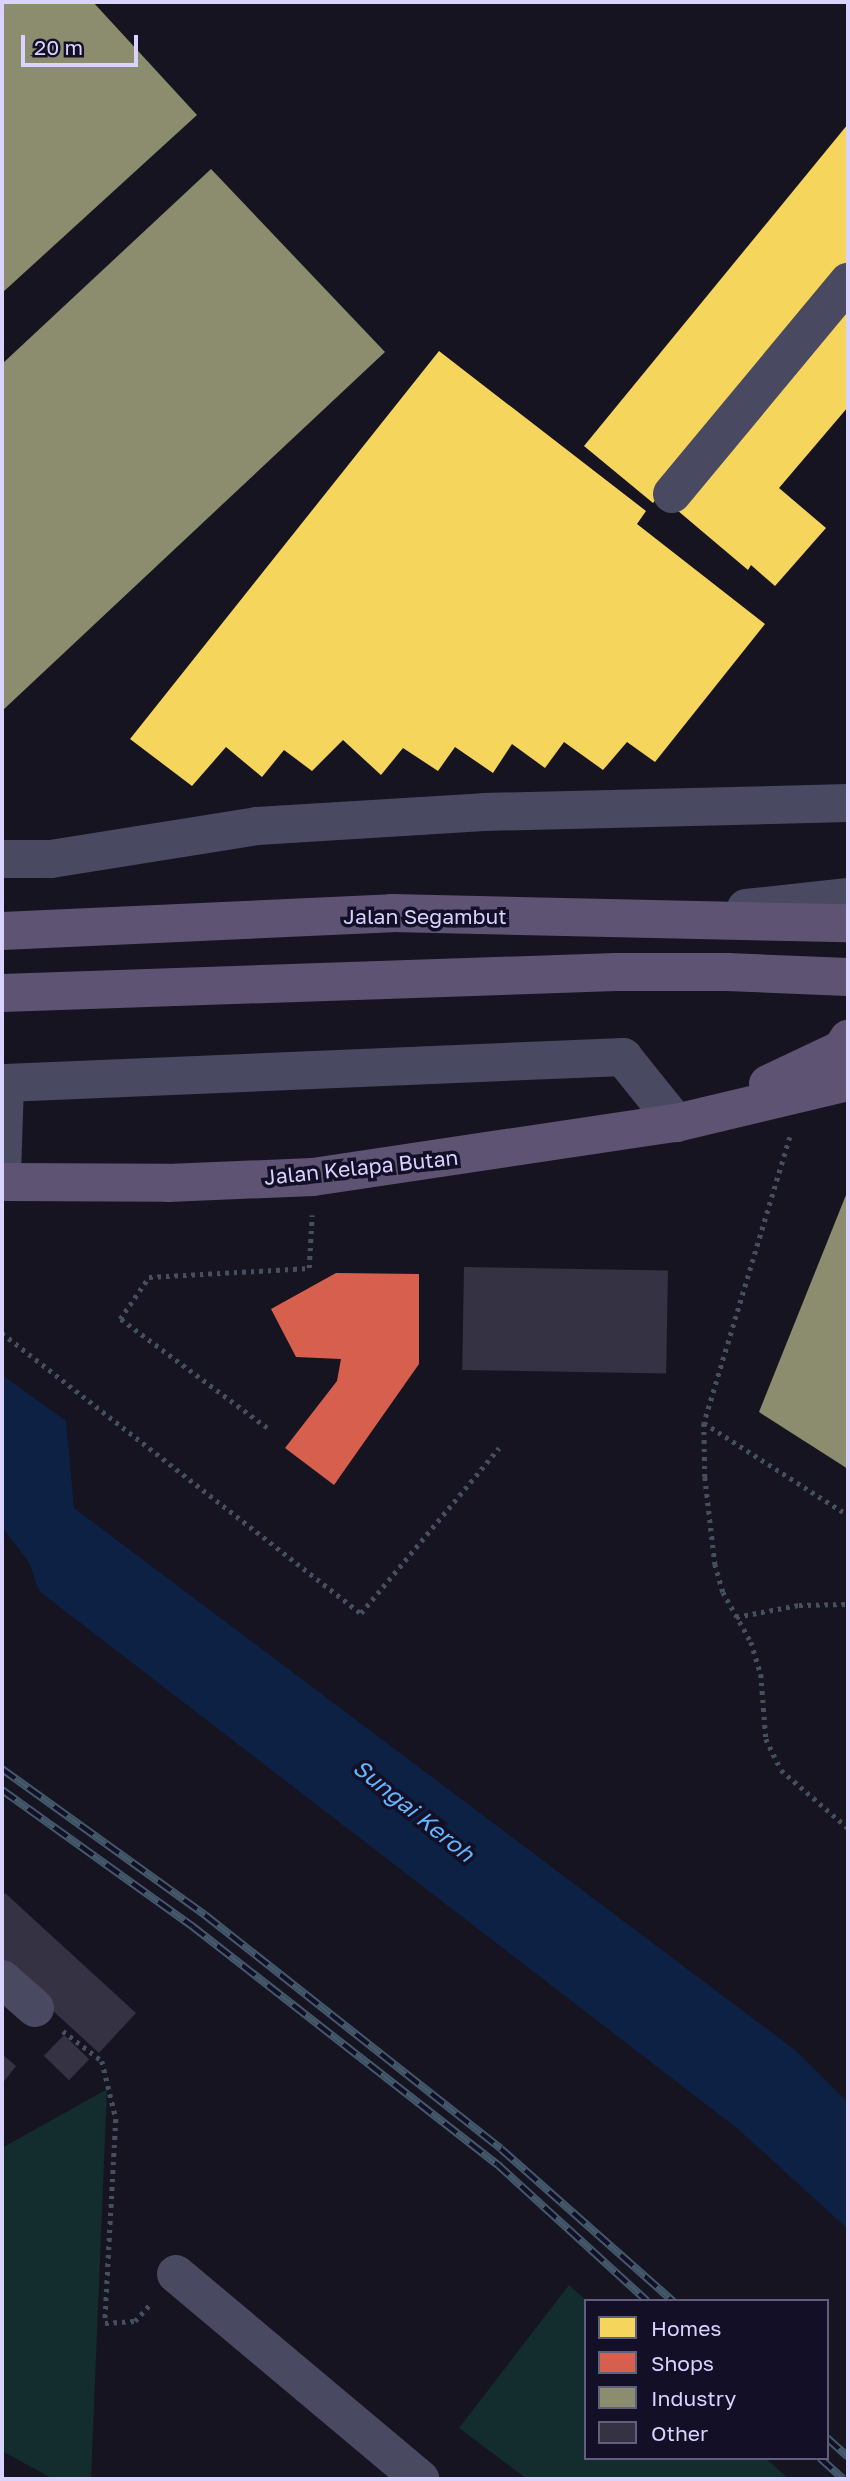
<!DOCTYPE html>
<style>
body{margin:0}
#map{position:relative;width:850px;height:2481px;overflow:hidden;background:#161421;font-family:"Golos Text",sans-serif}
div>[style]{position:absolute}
.green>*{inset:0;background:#132c2d}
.water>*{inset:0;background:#0d2144}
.homes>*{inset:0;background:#f6d55c}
.shops>*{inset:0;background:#d6604d}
.industry>*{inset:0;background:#8c8c6e}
.building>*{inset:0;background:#343243;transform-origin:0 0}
.path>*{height:4.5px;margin-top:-2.25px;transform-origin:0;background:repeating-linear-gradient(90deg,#44505f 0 3.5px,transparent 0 8.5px)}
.minor>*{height:38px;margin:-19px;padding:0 19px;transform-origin:19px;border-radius:19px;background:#4a4962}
.major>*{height:38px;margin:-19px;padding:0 19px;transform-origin:19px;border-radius:19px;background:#5e5373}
.rail>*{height:8px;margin-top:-4px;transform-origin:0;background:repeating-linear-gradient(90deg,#130f26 0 16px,#43596b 0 32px);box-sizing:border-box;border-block:2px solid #43596b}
span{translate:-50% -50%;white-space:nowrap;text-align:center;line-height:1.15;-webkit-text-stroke:7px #130f26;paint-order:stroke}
.street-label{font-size:21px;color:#d9d4ff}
.water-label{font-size:23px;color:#62b6ff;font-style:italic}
.frame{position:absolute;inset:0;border:4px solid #d9d4ff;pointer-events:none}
.legend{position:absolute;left:584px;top:2299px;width:245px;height:161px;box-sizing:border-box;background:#130f26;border:2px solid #625e7d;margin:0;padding:9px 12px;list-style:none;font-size:21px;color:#d9d4ff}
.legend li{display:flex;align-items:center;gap:14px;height:35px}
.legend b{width:35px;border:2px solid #625e7d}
.scale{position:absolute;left:21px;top:35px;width:117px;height:32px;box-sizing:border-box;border:4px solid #d9d4ff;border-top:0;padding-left:9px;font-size:21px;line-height:24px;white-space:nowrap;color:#d9d4ff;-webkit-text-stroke:5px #130f26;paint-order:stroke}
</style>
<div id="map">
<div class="green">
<div style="clip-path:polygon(107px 2089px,91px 2479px,53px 2479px,2px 2451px,2px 2148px)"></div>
<div style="clip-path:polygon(569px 2285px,587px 2301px,586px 2458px,765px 2458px,789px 2479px,527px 2479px,459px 2428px)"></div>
</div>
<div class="water">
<div style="clip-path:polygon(2px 1375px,66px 1421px,74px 1508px,795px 2050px,848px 2103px,848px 2229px,738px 2129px,39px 1591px,29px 1562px,2px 1527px)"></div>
</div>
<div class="homes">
<div style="clip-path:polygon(848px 124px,848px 265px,653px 503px,584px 446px)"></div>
<div style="clip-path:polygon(848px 302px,848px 407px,779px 488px,826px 528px,775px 586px,751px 565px,748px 570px,671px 505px)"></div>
<div style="clip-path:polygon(439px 351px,646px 511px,637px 524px,765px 624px,655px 762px,627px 742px,603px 770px,564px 742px,545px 768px,512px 744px,493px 773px,455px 747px,438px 771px,403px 748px,381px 775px,343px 740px,312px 771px,284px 750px,262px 777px,226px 747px,192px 786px,130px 739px)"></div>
</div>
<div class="shops">
<div style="clip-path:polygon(336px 1273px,419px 1274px,419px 1364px,334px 1485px,285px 1448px,337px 1381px,341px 1359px,296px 1357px,271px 1309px)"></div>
</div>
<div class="industry">
<div style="clip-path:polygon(2px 2px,93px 2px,197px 115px,2px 293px)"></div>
<div style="clip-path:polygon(211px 169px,385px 352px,2px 711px,2px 364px)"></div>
<div style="clip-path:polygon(848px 1190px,848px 1469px,759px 1412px)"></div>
</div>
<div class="building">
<div style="left:464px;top:1267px;width:204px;height:103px;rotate:1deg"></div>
<div style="clip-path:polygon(5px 1893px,136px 2013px,99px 2053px,2px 1964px,2px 1897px)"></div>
<div style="left:64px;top:2035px;width:35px;height:29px;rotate:44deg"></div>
<div style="clip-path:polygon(2px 2054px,16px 2066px,2px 2084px)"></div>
</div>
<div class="path">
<div style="left:790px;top:1137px;width:299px;rotate:106.7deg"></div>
<div style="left:704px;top:1423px;width:54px;rotate:88.9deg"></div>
<div style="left:705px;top:1477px;width:88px;rotate:83.4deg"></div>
<div style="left:715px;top:1564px;width:29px;rotate:74deg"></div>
<div style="left:723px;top:1592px;width:57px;rotate:60.8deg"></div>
<div style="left:751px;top:1642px;width:34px;rotate:73deg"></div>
<div style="left:761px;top:1674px;width:65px;rotate:85.6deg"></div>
<div style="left:766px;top:1739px;width:34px;rotate:64deg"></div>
<div style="left:781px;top:1770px;width:89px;rotate:40.9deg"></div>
<div style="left:2px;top:1333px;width:455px;rotate:38deg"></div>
<div style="left:361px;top:1613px;width:215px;rotate:-50.1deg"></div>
<div style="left:704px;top:1423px;width:171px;rotate:32.6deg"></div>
<div style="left:267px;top:1428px;width:183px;rotate:-143.4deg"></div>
<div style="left:120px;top:1319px;width:51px;rotate:-55.4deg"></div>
<div style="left:149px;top:1277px;width:160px;rotate:-3.2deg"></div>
<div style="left:309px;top:1268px;width:53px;rotate:-86.8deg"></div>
<div style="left:736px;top:1617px;width:64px;rotate:-10.8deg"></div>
<div style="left:799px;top:1605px;width:49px;rotate:-1.2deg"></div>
<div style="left:63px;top:2031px;width:49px;rotate:37.6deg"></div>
<div style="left:102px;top:2061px;width:60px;rotate:76.4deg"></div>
<div style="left:116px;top:2119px;width:204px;rotate:93.1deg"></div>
<div style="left:105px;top:2323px;width:30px;rotate:-4deg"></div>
<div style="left:135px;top:2321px;width:25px;rotate:-48deg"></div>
</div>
<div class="minor">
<div style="left:672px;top:494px;width:276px;rotate:-50.3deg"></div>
<div style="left:2px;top:859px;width:49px"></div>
<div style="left:51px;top:859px;width:209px;rotate:-9.1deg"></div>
<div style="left:257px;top:826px;width:227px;rotate:-3.5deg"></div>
<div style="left:484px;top:812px;width:364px;rotate:-1.4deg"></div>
<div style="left:746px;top:908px;width:103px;rotate:-6.2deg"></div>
<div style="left:2px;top:1174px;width:91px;rotate:-88.1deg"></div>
<div style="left:5px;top:1083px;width:619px;rotate:-2.41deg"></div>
<div style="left:623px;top:1057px;width:85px;rotate:51.2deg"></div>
<div style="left:2px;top:1979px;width:44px;rotate:41.3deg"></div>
<div style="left:176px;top:2274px;width:319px;rotate:40deg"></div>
</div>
<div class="major">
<div style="left:2px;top:931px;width:390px;rotate:-2.6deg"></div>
<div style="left:392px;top:913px;width:456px;rotate:1.3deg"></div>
<div style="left:2px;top:993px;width:614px;rotate:-1.96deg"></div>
<div style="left:616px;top:972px;width:112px"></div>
<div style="left:728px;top:972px;width:120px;rotate:2.4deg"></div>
<div style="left:768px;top:1084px;width:82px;rotate:-25.3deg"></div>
<div style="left:842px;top:1049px;width:12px;rotate:-59deg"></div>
<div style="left:2px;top:1182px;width:166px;rotate:0.3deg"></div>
<div style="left:168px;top:1183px;width:145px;rotate:-2.4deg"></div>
<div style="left:313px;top:1177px;width:367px;rotate:-8.5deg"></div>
<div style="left:676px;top:1123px;width:177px;rotate:-13.4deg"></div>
</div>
<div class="rail">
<div style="left:2px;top:1769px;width:250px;rotate:35.7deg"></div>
<div style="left:205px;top:1915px;width:377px;rotate:38.3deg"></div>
<div style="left:501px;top:2149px;width:230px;rotate:41.5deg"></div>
<div style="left:2px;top:1790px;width:234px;rotate:35.6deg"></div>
<div style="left:192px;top:1926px;width:387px;rotate:38deg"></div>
<div style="left:497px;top:2164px;width:203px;rotate:42.4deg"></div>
<div style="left:827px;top:2438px;width:28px;rotate:42deg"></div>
<div style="left:820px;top:2458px;width:31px;rotate:42deg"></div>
</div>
<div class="street-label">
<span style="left:425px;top:916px">Jalan Segambut</span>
<span style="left:361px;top:1167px;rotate:-6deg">Jalan Kelapa Butan</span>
</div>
<div class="water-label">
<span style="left:414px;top:1810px;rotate:39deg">Sungai Keroh</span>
</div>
<div class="frame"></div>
<ul class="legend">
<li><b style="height:19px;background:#f6d55c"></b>Homes</li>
<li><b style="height:19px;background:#d6604d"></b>Shops</li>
<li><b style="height:19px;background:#8c8c6e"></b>Industry</li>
<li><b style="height:19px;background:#343243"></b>Other</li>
</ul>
<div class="scale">20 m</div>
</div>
